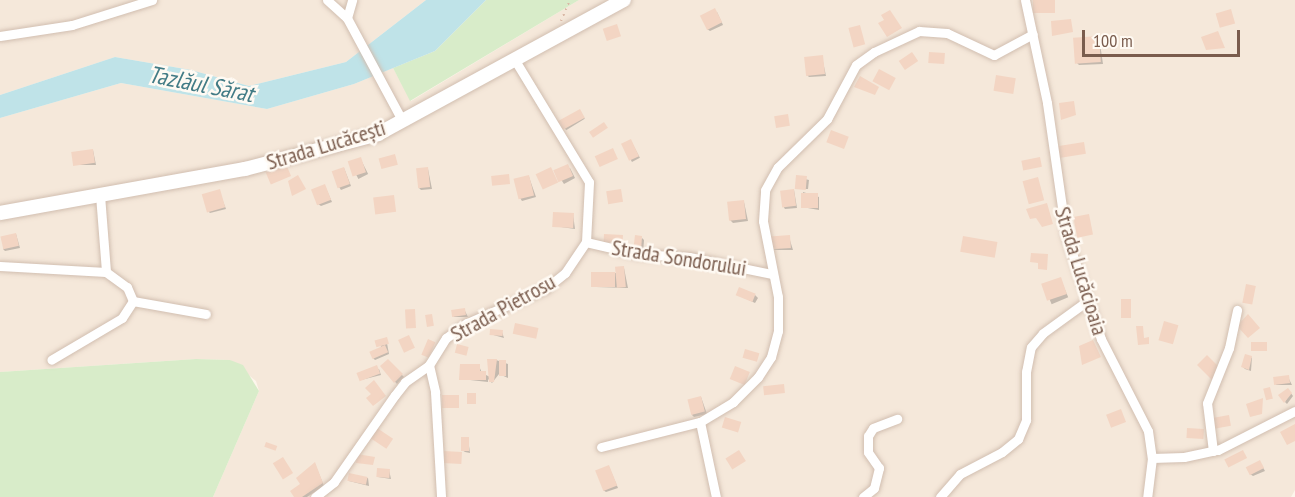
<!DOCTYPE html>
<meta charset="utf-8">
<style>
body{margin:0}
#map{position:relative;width:1295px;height:497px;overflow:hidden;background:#fdf6ec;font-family:"PT Sans Narrow",sans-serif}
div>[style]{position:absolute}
.residential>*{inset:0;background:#f5e8da}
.green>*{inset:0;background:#d8ecc9}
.water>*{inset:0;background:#bfe3e8}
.shadow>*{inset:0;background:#0003;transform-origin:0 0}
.building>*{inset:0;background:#f3d5c3;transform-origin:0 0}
.path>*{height:2px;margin-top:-1px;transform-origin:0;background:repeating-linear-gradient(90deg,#d9b8a5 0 1.5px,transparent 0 6px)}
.roads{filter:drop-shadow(0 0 2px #d1beb0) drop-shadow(0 0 2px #d1beb0)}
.minor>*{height:9px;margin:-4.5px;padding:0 4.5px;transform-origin:4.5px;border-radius:4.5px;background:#fff}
.secondary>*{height:14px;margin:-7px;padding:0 7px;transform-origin:7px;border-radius:7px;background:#fff}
span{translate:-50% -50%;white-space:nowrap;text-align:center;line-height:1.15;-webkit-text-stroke:5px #fffaf3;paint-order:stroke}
.street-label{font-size:22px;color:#7a5c4d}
.water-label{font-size:24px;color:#437c86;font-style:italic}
.scale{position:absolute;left:1082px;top:30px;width:158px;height:27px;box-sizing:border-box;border:3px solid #7a5c4d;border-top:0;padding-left:8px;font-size:18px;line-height:21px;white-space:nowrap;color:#7a5c4d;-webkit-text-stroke:4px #fffaf3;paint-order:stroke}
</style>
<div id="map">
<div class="residential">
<div style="clip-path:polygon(0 0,426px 0,346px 62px,249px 86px,191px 70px,115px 57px,0 95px)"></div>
<div style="clip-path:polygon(579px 0,1295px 0,1295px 490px,1291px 497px,213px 497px,259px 391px,256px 381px,230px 360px,196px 359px,0 372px,0 118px,121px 83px,267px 109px,354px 84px,393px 68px,411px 101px)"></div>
</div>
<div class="green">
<div style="clip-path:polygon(486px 0,579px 0,410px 101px,393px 68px,435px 51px)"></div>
<div style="clip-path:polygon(196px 359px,230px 360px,243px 365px,259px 391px,213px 497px,0 497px,0 372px)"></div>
</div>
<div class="water">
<div style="clip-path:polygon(426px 0,486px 0,435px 51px,354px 84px,267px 109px,121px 83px,0 118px,0 95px,115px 57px,191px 70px,249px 86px,346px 62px)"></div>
</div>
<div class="shadow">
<div style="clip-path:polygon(717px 12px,723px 25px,710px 31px,707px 29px)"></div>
<div style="clip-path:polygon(1099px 37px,1103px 64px,1079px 65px,1077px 63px)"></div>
<div style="clip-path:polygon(822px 57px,826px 76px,809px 77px,807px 75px)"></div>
<div style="left:580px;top:111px;width:9px;height:22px;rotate:58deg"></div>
<div style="left:631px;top:141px;width:19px;height:9px;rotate:62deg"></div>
<div style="clip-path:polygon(93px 150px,96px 165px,74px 165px)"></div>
<div style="left:360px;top:158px;width:18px;height:11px;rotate:63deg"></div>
<div style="clip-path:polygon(344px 168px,351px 186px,341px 190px,339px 187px)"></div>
<div style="clip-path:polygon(570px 168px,575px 178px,564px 184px,556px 172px)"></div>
<div style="clip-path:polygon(428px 169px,432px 189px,421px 190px,419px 188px)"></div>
<div style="clip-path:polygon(529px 177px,536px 197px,522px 201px,520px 198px)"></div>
<div style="clip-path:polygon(797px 177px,809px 180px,808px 189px,796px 189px)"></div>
<div style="clip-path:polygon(325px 186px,332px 202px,321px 206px,318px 204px)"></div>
<div style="clip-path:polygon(794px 190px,797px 208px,785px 209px,783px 206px)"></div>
<div style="clip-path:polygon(219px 191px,226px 209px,210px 213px,208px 211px)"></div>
<div style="clip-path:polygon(803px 192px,819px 197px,819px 210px,802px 207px)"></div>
<div style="clip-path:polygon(744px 202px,748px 221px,733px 223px,730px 220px)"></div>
<div style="clip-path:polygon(573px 214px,575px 229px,554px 226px)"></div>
<div style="clip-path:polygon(16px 234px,20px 248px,5px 251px,3px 249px)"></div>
<div style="clip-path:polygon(789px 237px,793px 250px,773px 250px)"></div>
<div style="clip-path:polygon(642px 238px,644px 240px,643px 254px,635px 251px)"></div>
<div style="clip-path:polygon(624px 268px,628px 288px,596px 287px,593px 273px,617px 273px)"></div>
<div style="left:1060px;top:278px;width:21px;height:18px;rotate:67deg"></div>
<div style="clip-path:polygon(738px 295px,755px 295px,758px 298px,755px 303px)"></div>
<div style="clip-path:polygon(464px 309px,468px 317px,453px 317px)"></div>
<div style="clip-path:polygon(502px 332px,504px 338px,490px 334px)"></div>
<div style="clip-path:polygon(386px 338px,389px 354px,375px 360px,373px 358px,382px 348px,377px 341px)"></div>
<div style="clip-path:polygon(1252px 357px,1251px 371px,1245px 369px,1243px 367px)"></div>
<div style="clip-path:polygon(496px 360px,508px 364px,508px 378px,499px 374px,492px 383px,488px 379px,488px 382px,461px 379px,479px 366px,482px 373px,490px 377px)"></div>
<div style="clip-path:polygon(388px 361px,404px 377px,397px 384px,382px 367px)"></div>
<div style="clip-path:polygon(379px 369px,381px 375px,361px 380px)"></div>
<div style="clip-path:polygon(1288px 377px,1292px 385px,1275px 385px)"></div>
<div style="clip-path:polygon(1290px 392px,1293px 396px,1287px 404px,1285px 402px)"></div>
<div style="clip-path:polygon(701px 397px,707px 414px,694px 417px,692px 415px)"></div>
<div style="clip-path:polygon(468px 439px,470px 453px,465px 452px,462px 450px)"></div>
<div style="clip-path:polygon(1260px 462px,1265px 471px,1253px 476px,1250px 474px)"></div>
<div style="clip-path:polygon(315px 464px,324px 486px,307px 497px,296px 497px)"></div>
<div style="clip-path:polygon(609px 467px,618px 488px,606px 492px,603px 490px)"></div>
<div style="clip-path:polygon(389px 470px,391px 479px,378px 477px)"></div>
<div style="clip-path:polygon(368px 478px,369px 486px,349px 481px)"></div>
</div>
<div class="building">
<div style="left:1033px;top:0;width:22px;height:13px"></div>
<div style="left:715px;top:8px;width:16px;height:17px;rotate:63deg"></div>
<div style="left:1231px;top:9px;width:15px;height:16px;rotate:74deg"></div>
<div style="clip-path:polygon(890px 10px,902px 28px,887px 37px,878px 23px,884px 20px,881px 15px)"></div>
<div style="clip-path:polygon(1071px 19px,1073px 32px,1052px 36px,1051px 21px)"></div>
<div style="left:617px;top:24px;width:13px;height:15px;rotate:72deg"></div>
<div style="left:860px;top:25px;width:20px;height:12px;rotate:75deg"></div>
<div style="clip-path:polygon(1218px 31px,1225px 48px,1206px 50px,1201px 37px)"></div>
<div style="left:1099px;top:36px;width:26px;height:26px;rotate:86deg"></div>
<div style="left:912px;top:52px;width:11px;height:16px;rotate:56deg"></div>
<div style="left:929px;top:52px;width:16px;height:11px;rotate:4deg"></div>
<div style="left:823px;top:55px;width:19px;height:19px;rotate:84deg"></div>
<div style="left:879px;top:69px;width:19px;height:14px;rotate:28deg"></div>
<div style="left:996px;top:75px;width:20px;height:16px;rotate:9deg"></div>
<div style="clip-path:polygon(860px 76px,879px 87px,875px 95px,854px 87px)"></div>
<div style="clip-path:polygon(1074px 101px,1076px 115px,1061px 120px,1059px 103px)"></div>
<div style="left:580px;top:109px;width:10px;height:26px;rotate:61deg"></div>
<div style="left:788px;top:114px;width:12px;height:14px;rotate:81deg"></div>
<div style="left:604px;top:122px;width:7px;height:18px;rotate:56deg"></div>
<div style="left:831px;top:130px;width:19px;height:13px;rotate:21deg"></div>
<div style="left:631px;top:139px;width:19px;height:11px;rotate:65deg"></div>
<div style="left:1084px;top:142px;width:12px;height:27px;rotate:81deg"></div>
<div style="left:613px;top:148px;width:12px;height:20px;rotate:66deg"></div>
<div style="left:93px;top:149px;width:14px;height:22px;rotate:82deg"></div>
<div style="left:395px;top:154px;width:11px;height:17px;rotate:75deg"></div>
<div style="left:361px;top:157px;width:16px;height:14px;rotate:72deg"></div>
<div style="left:1040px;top:157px;width:10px;height:19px;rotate:79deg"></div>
<div style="left:286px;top:164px;width:13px;height:22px;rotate:67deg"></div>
<div style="left:568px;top:164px;width:13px;height:16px;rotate:67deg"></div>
<div style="left:344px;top:167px;width:18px;height:13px;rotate:71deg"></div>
<div style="left:428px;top:167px;width:20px;height:12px;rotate:84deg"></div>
<div style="left:551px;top:167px;width:17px;height:17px;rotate:65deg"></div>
<div style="left:509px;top:174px;width:10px;height:18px;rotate:84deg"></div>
<div style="clip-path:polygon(298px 175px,306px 189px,292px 196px,288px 181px)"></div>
<div style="left:529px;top:175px;width:21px;height:16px;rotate:76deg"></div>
<div style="left:796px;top:175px;width:11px;height:14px;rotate:5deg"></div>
<div style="left:1038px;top:177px;width:24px;height:16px;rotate:75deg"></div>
<div style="left:325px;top:184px;width:17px;height:15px;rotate:69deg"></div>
<div style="left:220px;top:189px;width:19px;height:19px;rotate:74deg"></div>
<div style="left:621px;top:189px;width:13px;height:15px;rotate:81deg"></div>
<div style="left:794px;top:189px;width:17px;height:14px;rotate:83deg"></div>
<div style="left:801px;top:193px;width:17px;height:15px"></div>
<div style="left:394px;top:195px;width:17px;height:21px;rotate:83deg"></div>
<div style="left:744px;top:200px;width:19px;height:17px;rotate:84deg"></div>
<div style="clip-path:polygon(1047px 203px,1053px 224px,1042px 227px,1036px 218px,1030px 219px,1026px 209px)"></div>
<div style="left:553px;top:212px;width:21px;height:15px;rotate:3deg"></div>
<div style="left:1089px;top:214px;width:21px;height:16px;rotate:79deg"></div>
<div style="left:16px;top:233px;width:13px;height:16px;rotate:77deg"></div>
<div style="left:604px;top:234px;width:19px;height:8px;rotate:3deg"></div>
<div style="clip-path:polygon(635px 235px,642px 236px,641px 252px,633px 252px)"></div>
<div style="left:790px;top:235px;width:13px;height:20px;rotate:86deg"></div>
<div style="left:963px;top:236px;width:35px;height:16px;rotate:10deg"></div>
<div style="clip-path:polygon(1031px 253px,1048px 254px,1047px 270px,1038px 269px,1038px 263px,1030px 262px)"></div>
<div style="left:624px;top:266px;width:21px;height:9px;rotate:85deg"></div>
<div style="left:591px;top:272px;width:24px;height:15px"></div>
<div style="left:1061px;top:277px;width:18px;height:21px;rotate:71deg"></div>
<div style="left:1246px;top:284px;width:10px;height:19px;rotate:11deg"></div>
<div style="left:739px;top:287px;width:18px;height:9px;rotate:22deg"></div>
<div style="left:1121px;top:299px;width:10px;height:19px"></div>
<div style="left:465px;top:308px;width:7px;height:14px;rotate:82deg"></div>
<div style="left:415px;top:309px;width:19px;height:10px;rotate:87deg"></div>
<div style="left:432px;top:314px;width:12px;height:7px;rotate:81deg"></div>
<div style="clip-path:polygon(1248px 314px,1260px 328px,1248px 338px,1237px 326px)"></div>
<div style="left:1164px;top:321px;width:15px;height:20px;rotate:16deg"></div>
<div style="left:515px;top:323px;width:24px;height:11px;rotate:12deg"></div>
<div style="clip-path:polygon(1136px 326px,1143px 326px,1144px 338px,1149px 337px,1149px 344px,1138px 345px)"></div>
<div style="left:490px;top:329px;width:13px;height:6px;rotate:4deg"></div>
<div style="left:409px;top:335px;width:14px;height:12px;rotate:65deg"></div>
<div style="left:387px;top:337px;width:7px;height:13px;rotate:74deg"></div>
<div style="left:428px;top:339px;width:8px;height:17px;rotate:23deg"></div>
<div style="clip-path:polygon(1093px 340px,1101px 357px,1082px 365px,1079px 346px)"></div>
<div style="left:1267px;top:342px;width:9px;height:16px;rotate:90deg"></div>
<div style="left:457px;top:344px;width:12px;height:9px;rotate:14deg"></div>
<div style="left:385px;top:345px;width:8px;height:17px;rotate:67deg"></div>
<div style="left:745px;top:349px;width:15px;height:9px;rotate:16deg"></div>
<div style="clip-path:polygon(1245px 354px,1252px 356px,1249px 370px,1241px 367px)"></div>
<div style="clip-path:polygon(1207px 355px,1219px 367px,1212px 380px,1197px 365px)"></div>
<div style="clip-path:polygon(388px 359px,403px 374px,394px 383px,380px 366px)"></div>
<div style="clip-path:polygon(487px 359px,497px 359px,494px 382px,489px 382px)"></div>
<div style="left:499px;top:360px;width:7px;height:16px"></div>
<div style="clip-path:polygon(460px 364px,480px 364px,480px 371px,486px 371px,486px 380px,459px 380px)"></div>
<div style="left:377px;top:365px;width:9px;height:22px;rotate:69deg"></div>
<div style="left:735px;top:366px;width:16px;height:14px;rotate:22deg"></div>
<div style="left:1289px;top:375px;width:8px;height:16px;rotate:83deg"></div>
<div style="clip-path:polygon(374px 380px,386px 396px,373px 406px,366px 398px,371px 394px,365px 388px)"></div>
<div style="left:784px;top:384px;width:9px;height:21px;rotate:84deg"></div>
<div style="left:1270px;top:387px;width:12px;height:7px;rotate:76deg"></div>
<div style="clip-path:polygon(1288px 388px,1292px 393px,1284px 403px,1278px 395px)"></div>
<div style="left:467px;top:393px;width:9px;height:11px"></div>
<div style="left:442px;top:395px;width:17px;height:13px"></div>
<div style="left:701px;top:396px;width:16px;height:14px;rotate:76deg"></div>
<div style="clip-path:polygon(1263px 398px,1262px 414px,1250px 417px,1246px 404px)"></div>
<div style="left:1121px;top:409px;width:14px;height:16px;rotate:69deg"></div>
<div style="left:1229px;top:415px;width:11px;height:21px;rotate:80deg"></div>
<div style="left:725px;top:417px;width:17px;height:11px;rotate:17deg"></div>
<div style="clip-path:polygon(1295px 424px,1295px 441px,1287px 445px,1280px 432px)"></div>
<div style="left:374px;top:426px;width:23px;height:12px;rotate:34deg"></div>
<div style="left:1187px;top:428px;width:17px;height:10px;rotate:3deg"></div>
<div style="left:461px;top:437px;width:8px;height:14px"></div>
<div style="left:266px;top:442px;width:12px;height:5px;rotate:20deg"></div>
<div style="left:739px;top:450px;width:13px;height:16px;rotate:58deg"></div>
<div style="left:1243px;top:450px;width:9px;height:21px;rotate:63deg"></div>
<div style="left:443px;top:451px;width:19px;height:12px;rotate:3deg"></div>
<div style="clip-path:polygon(357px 454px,375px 457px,373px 465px,356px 463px)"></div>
<div style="left:283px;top:457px;width:19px;height:12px;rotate:58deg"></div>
<div style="left:1260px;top:460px;width:9px;height:16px;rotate:63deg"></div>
<div style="clip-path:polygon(315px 462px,323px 483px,302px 497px,294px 497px,290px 491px,300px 484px,296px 478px)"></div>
<div style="left:609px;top:465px;width:22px;height:15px;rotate:68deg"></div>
<div style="left:377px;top:468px;width:13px;height:9px;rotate:4deg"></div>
<div style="left:349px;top:473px;width:19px;height:8px;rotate:12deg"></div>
</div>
<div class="path">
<div style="left:561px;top:21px;width:23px;rotate:-67deg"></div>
</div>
<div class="roads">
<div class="minor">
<div style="left:327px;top:0;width:27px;rotate:42deg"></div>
<div style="left:347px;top:18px;width:116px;rotate:61.7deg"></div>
<div style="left:1025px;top:0;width:105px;rotate:77.9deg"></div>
<div style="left:1047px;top:103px;width:133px;rotate:81.8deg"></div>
<div style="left:1066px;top:235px;width:110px;rotate:71.4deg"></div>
<div style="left:1101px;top:339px;width:103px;rotate:62.9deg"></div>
<div style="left:1148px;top:431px;width:27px;rotate:82deg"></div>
<div style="left:1152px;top:458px;width:39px;rotate:97deg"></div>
<div style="left:347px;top:18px;width:19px;rotate:-74deg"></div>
<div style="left:0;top:36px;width:73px;rotate:-8.7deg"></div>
<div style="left:72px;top:25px;width:84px;rotate:-17.4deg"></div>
<div style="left:100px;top:195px;width:77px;rotate:85.5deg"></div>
<div style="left:586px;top:242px;width:52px;rotate:13.2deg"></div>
<div style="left:637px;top:254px;width:52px;rotate:3.3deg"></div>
<div style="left:689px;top:257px;width:85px;rotate:11.6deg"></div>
<div style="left:0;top:266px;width:106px;rotate:3.2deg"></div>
<div style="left:106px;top:272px;width:26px;rotate:36deg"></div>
<div style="left:127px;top:287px;width:15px;rotate:67deg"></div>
<div style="left:133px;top:301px;width:20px;rotate:123deg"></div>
<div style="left:122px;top:318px;width:82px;rotate:149.4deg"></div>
<div style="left:133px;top:301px;width:74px;rotate:10.1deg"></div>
<div style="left:429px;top:365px;width:28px;rotate:77deg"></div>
<div style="left:435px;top:392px;width:105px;rotate:86.7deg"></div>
<div style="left:700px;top:422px;width:77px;rotate:78deg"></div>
<div style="left:601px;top:447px;width:102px;rotate:-14.2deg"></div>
<div style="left:700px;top:422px;width:39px;rotate:-31deg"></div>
<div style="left:733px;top:402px;width:35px;rotate:-45deg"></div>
<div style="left:758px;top:377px;width:24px;rotate:-57deg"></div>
<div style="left:771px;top:357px;width:27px;rotate:-75deg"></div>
<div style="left:778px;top:331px;width:34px;rotate:-90deg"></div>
<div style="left:778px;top:297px;width:77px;rotate:-101.2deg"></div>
<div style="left:763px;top:221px;width:31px;rotate:-86deg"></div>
<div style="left:765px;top:190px;width:26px;rotate:-61deg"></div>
<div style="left:778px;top:167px;width:69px;rotate:-44.4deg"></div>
<div style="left:827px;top:119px;width:61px;rotate:-61.8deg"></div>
<div style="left:856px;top:65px;width:22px;rotate:-36deg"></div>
<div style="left:874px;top:52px;width:50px;rotate:-25deg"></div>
<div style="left:919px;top:31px;width:28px;rotate:4deg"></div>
<div style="left:947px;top:33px;width:52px;rotate:25.1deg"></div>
<div style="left:994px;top:55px;width:44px;rotate:-28.3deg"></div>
<div style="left:1213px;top:451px;width:48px;rotate:-97.1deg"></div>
<div style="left:1207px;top:403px;width:59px;rotate:-68.2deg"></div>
<div style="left:1229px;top:348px;width:39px;rotate:-78deg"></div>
<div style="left:1152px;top:458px;width:32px;rotate:-2deg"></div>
<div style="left:1184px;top:457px;width:35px;rotate:-12deg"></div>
<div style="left:1218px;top:450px;width:86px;rotate:-26.9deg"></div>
<div style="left:315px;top:497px;width:24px;rotate:-38deg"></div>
<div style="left:334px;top:482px;width:106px;rotate:-55deg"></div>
<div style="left:395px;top:395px;width:16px;rotate:-52deg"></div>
<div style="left:405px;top:382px;width:29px;rotate:-35deg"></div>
<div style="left:429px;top:365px;width:32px;rotate:-58deg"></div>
<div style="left:446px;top:338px;width:26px;rotate:-36deg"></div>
<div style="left:467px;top:323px;width:85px;rotate:-23.6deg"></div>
<div style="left:545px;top:289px;width:26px;rotate:-39deg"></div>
<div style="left:565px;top:273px;width:37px;rotate:-56deg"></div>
<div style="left:586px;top:242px;width:60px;rotate:-87.1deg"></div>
<div style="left:589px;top:182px;width:140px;rotate:-121.3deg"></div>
<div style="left:863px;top:497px;width:14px;rotate:-39deg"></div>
<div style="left:874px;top:488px;width:21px;rotate:-76deg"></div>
<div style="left:879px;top:468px;width:19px;rotate:-125deg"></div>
<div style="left:868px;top:452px;width:16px;rotate:-90deg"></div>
<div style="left:868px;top:436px;width:9px;rotate:-58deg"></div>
<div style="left:873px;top:428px;width:26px;rotate:-21deg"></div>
<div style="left:940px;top:497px;width:30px;rotate:-49deg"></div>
<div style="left:960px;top:474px;width:47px;rotate:-27.6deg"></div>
<div style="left:1002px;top:452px;width:21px;rotate:-39deg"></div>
<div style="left:1018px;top:439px;width:21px;rotate:-67deg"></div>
<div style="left:1026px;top:420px;width:48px;rotate:-90deg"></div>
<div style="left:1026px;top:372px;width:25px;rotate:-79deg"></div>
<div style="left:1031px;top:347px;width:18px;rotate:-49deg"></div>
<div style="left:1043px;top:333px;width:54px;rotate:-36deg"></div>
</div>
<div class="secondary">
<div style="left:0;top:213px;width:249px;rotate:-10.2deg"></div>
<div style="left:245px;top:169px;width:138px;rotate:-14.7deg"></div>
<div style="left:378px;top:134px;width:280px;rotate:-28.6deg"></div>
</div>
</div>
<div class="street-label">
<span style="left:326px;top:145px;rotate:-17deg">Strada Lucăcești</span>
<span style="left:679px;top:258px;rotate:9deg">Strada Sondorului</span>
<span style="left:1081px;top:271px;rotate:73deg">Strada Lucăcioaia</span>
<span style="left:503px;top:308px;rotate:-29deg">Strada Pietrosu</span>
</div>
<div class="water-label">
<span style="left:201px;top:84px;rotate:11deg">Tazlăul Sărat</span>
</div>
<div class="scale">100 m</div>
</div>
